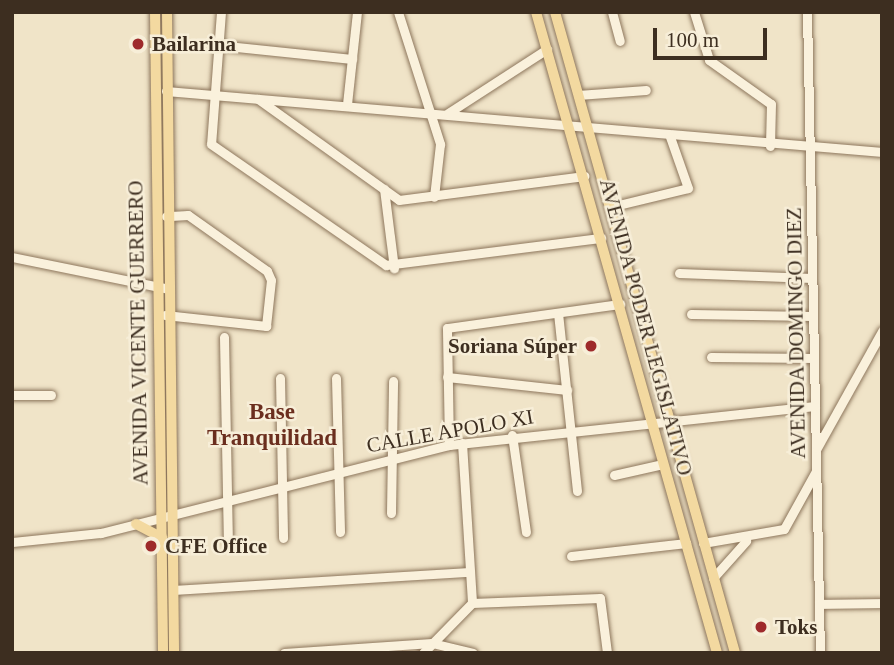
<!DOCTYPE html>
<meta charset="utf-8">
<style>
body{margin:0}
#map{position:relative;width:894px;height:665px;overflow:hidden;background:#f0e4c8;font-family:"Times New Roman",serif}
div>[style]{position:absolute}
.roads{filter:drop-shadow(0 0 2px #8d765c) drop-shadow(0 0 2px #8d765c)}
.minor>*{height:9px;margin:-4.5px;padding:0 4.5px;transform-origin:4.5px;border-radius:4.5px;background:#faf1dc}
.major>*{height:10px;margin:-5px;padding:0 5px;transform-origin:5px;border-radius:5px;background:#f3d9a0}
.dots>*{width:19px;height:19px;translate:-50% -50%;box-sizing:border-box;border:4px solid #f7eed8;border-radius:50%}
span{translate:-50% -50%;white-space:nowrap;text-align:center;line-height:1.15;-webkit-text-stroke:5px #f7eed8;paint-order:stroke}
.poi-label{font-size:21px;color:#3d2e20;font-weight:700}
.left{translate:0 -50%;text-align:left}
.right{translate:-100% -50%;text-align:right}
.street-label{font-size:21px;color:#3d2e20}
.neighbourhood-label{font-size:23px;color:#6b2e1e;font-weight:700}
.frame{position:absolute;inset:0;border:14px solid #3d2e20;pointer-events:none}
.scale{position:absolute;left:653px;top:28px;width:114px;height:32px;box-sizing:border-box;border:4px solid #3d2e20;border-top:0;padding-left:9px;font-size:21px;line-height:24px;white-space:nowrap;color:#3d2e20;-webkit-text-stroke:5px #f7eed8;paint-order:stroke}
</style>
<div id="map">
<div class="roads">
<div class="minor">
<div style="left:221px;top:12px;width:132px;rotate:94.3deg"></div>
<div style="left:211px;top:144px;width:213px;rotate:34.7deg"></div>
<div style="left:386px;top:265px;width:217px;rotate:-7.2deg"></div>
<div style="left:398px;top:12px;width:139px;rotate:72.3deg"></div>
<div style="left:440px;top:144px;width:53px;rotate:96.5deg"></div>
<div style="left:612px;top:12px;width:30px;rotate:75deg"></div>
<div style="left:694px;top:12px;width:50px;rotate:72.6deg"></div>
<div style="left:709px;top:60px;width:76px;rotate:35.4deg"></div>
<div style="left:771px;top:104px;width:42px;rotate:91.4deg"></div>
<div style="left:807px;top:12px;width:641px;rotate:88.84deg"></div>
<div style="left:217px;top:45px;width:136px;rotate:5.9deg"></div>
<div style="left:166px;top:91px;width:719px;rotate:4.87deg"></div>
<div style="left:578px;top:95px;width:68px;rotate:-4.2deg"></div>
<div style="left:258px;top:99px;width:173px;rotate:35.6deg"></div>
<div style="left:399px;top:200px;width:187px;rotate:-7.4deg"></div>
<div style="left:347px;top:104px;width:93px;rotate:-83.8deg"></div>
<div style="left:448px;top:113px;width:118px;rotate:-32.9deg"></div>
<div style="left:384px;top:189px;width:80px;rotate:82.8deg"></div>
<div style="left:610px;top:207px;width:80px;rotate:-13.7deg"></div>
<div style="left:688px;top:188px;width:54px;rotate:-109.4deg"></div>
<div style="left:12px;top:257px;width:156px;rotate:11.5deg"></div>
<div style="left:679px;top:273px;width:133px;rotate:2.2deg"></div>
<div style="left:558px;top:313px;width:179px;rotate:83.9deg"></div>
<div style="left:691px;top:314px;width:121px;rotate:0.9deg"></div>
<div style="left:165px;top:315px;width:102px;rotate:6.2deg"></div>
<div style="left:266px;top:326px;width:46px;rotate:-83.8deg"></div>
<div style="left:271px;top:280px;width:10px;rotate:-114deg"></div>
<div style="left:267px;top:271px;width:97px;rotate:-144.7deg"></div>
<div style="left:188px;top:215px;width:22px;rotate:177deg"></div>
<div style="left:224px;top:337px;width:205px;rotate:88.9deg"></div>
<div style="left:711px;top:357px;width:103px;rotate:0.6deg"></div>
<div style="left:447px;top:377px;width:121px;rotate:6.2deg"></div>
<div style="left:280px;top:378px;width:160px;rotate:88.9deg"></div>
<div style="left:336px;top:378px;width:154px;rotate:88.5deg"></div>
<div style="left:12px;top:395px;width:39px"></div>
<div style="left:512px;top:435px;width:98px;rotate:81.8deg"></div>
<div style="left:462px;top:443px;width:160px;rotate:86.4deg"></div>
<div style="left:449px;top:445px;width:117px;rotate:-91deg"></div>
<div style="left:447px;top:328px;width:175px;rotate:-7.9deg"></div>
<div style="left:817px;top:448px;width:134px;rotate:-60.9deg"></div>
<div style="left:614px;top:475px;width:50px;rotate:-12.7deg"></div>
<div style="left:391px;top:513px;width:132px;rotate:-89.1deg"></div>
<div style="left:12px;top:542px;width:89px;rotate:-5.8deg"></div>
<div style="left:101px;top:533px;width:359px;rotate:-14.2deg"></div>
<div style="left:449px;top:445px;width:368px;rotate:-6.1deg"></div>
<div style="left:703px;top:543px;width:82px;rotate:-9.8deg"></div>
<div style="left:784px;top:529px;width:66px;rotate:-61.1deg"></div>
<div style="left:571px;top:556px;width:116px;rotate:-6.4deg"></div>
<div style="left:713px;top:578px;width:50px;rotate:-48.3deg"></div>
<div style="left:173px;top:590px;width:297px;rotate:-3.5deg"></div>
<div style="left:472px;top:603px;width:128px;rotate:-2.2deg"></div>
<div style="left:600px;top:598px;width:55px;rotate:82.7deg"></div>
<div style="left:819px;top:604px;width:63px;rotate:-0.9deg"></div>
<div style="left:284px;top:653px;width:148px;rotate:-3.9deg"></div>
<div style="left:432px;top:643px;width:42px;rotate:13.7deg"></div>
<div style="left:423px;top:653px;width:70px;rotate:-45.6deg"></div>
</div>
<div class="major">
<div style="left:155px;top:12px;width:641px;rotate:89.28deg"></div>
<div style="left:167px;top:12px;width:641px;rotate:89.37deg"></div>
<div style="left:536px;top:12px;width:666px;rotate:74.23deg"></div>
<div style="left:555px;top:12px;width:666px;rotate:74.31deg"></div>
<div style="left:136px;top:524px;width:30px;rotate:28deg"></div>
</div>
</div>
<div class="dots">
<div style="left:138px;top:44px;background:#9e2a2b"></div>
<div style="left:591px;top:346px;background:#9e2a2b"></div>
<div style="left:151px;top:546px;background:#9e2a2b"></div>
<div style="left:761px;top:627px;background:#9e2a2b"></div>
</div>
<div class="poi-label">
<span class="left" style="left:152px;top:44px">Bailarina</span>
<span class="right" style="left:577px;top:346px">Soriana Súper</span>
<span class="left" style="left:165px;top:546px">CFE Office</span>
<span class="left" style="left:775px;top:627px">Toks</span>
</div>
<div class="street-label">
<span style="left:646px;top:327px;rotate:75deg">AVENIDA PODER LEGISLATIVO</span>
<span style="left:138px;top:333px;rotate:-91deg">AVENIDA VICENTE GUERRERO</span>
<span style="left:796px;top:333px;rotate:-91deg">AVENIDA DOMINGO DIEZ</span>
<span style="left:450px;top:431px;rotate:-10deg">CALLE APOLO XI</span>
</div>
<div class="neighbourhood-label">
<span style="left:272px;top:425px">Base<br>Tranquilidad</span>
</div>
<div class="frame"></div>
<div class="scale">100 m</div>
</div>
